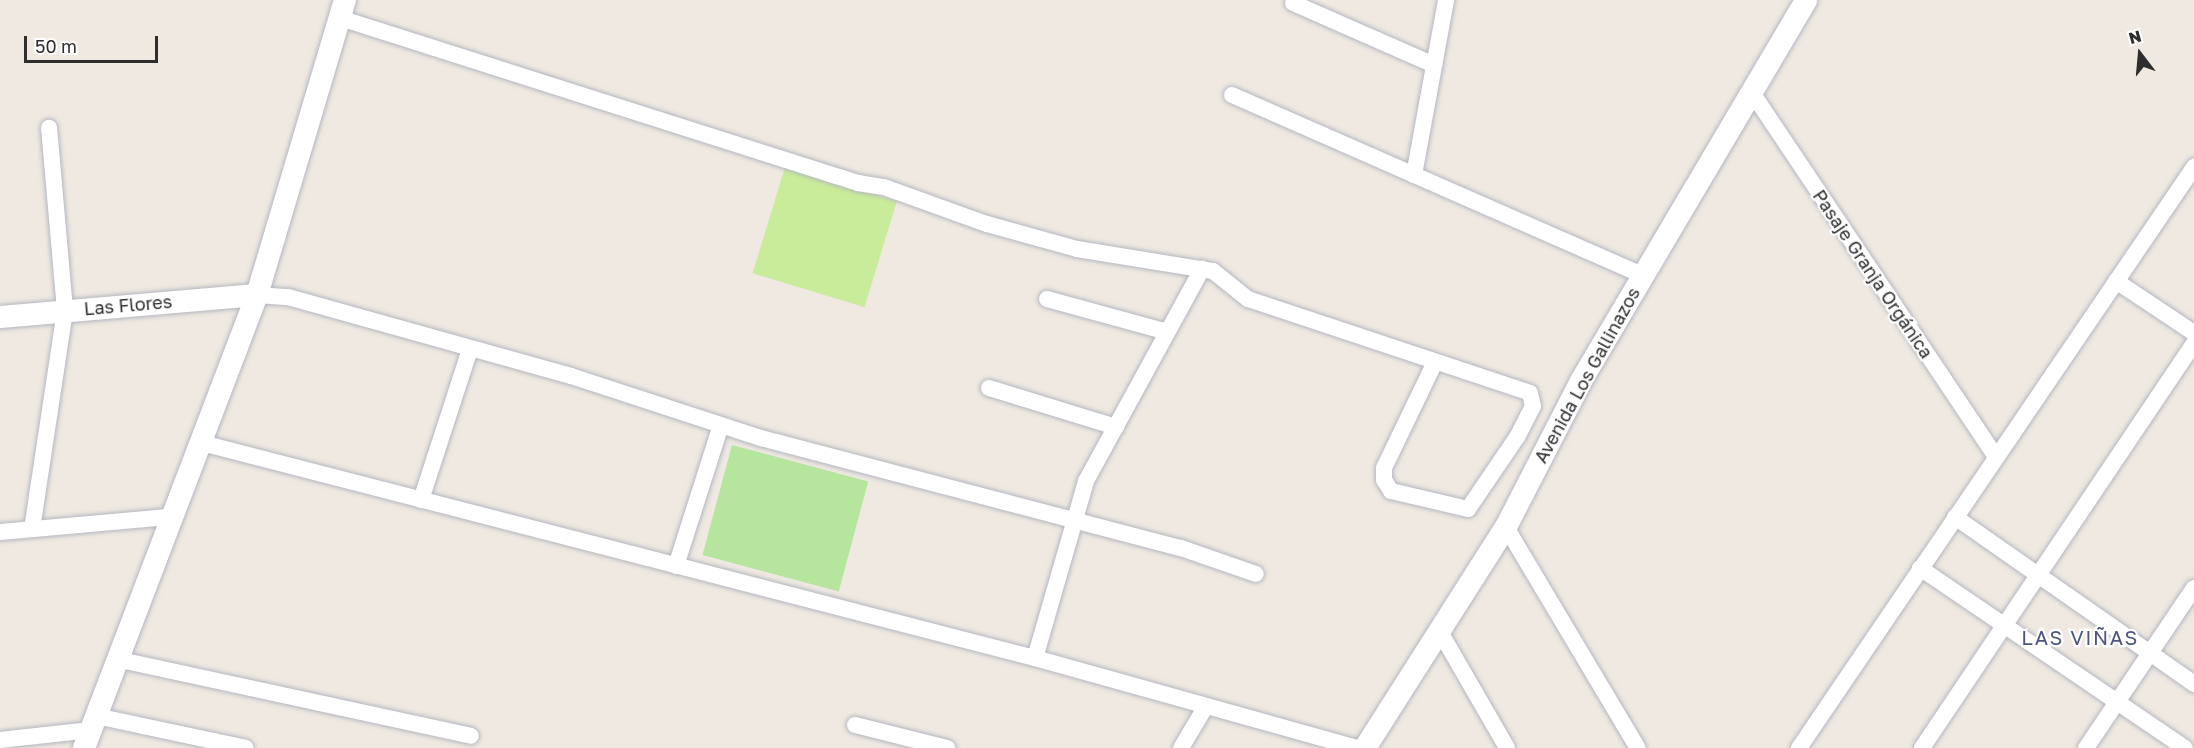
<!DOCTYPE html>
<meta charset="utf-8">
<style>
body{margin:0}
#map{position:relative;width:2194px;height:748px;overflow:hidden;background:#efe9e1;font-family:"Golos Text",sans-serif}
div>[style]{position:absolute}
.green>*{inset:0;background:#b6e59e;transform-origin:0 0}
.pitch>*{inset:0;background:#c9ec9a;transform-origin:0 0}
.roads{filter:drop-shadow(0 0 2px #b4b7c1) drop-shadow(0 0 2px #b4b7c1)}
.street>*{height:16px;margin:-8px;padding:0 8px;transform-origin:8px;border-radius:8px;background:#fff}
.secondary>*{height:22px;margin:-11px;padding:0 11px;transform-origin:11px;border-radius:11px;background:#fff}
span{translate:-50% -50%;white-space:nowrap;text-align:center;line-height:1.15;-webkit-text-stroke:4.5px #fff;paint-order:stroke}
.street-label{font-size:18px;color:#2e2e2e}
.neighbourhood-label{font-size:20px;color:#4d5680;letter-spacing:1.5px}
.north{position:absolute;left:2110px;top:24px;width:60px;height:60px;-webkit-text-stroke:4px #fff;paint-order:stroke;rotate:344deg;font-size:16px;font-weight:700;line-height:24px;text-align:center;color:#2e2e2e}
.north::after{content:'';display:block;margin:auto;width:21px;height:27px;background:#2e2e2e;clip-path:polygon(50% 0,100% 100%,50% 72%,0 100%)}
.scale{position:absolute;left:24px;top:36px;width:134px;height:27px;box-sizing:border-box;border:3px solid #2e2e2e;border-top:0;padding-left:8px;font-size:18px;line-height:21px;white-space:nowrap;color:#2e2e2e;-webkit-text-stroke:4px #fff;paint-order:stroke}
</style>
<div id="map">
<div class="green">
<div style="left:732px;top:445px;width:141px;height:114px;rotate:15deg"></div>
</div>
<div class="pitch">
<div style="left:785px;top:167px;width:117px;height:111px;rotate:17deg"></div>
</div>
<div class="roads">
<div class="street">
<div style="left:1293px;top:3px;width:154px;rotate:23.7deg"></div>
<div style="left:340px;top:18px;width:544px;rotate:17.67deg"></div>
<div style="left:858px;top:183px;width:26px;rotate:9deg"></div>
<div style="left:884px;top:187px;width:109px;rotate:19.8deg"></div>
<div style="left:987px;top:224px;width:93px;rotate:15.5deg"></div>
<div style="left:1077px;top:249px;width:138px;rotate:9.2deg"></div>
<div style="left:1213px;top:271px;width:45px;rotate:38.7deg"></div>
<div style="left:1248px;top:299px;width:297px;rotate:18.4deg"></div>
<div style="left:1530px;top:393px;width:13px;rotate:77deg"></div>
<div style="left:1533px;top:406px;width:35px;rotate:117deg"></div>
<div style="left:1517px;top:437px;width:87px;rotate:124.2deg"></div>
<div style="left:1468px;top:509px;width:79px;rotate:-166.8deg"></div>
<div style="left:1391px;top:491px;width:13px;rotate:-122deg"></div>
<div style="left:1384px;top:480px;width:12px;rotate:-90deg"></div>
<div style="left:1384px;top:468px;width:118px;rotate:-64.3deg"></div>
<div style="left:1751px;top:91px;width:440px;rotate:56.2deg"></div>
<div style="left:1232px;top:95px;width:449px;rotate:23.7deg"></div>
<div style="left:1414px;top:175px;width:178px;rotate:-79.6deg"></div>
<div style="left:2116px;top:281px;width:94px;rotate:33.7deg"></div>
<div style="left:257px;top:295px;width:31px;rotate:4deg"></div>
<div style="left:288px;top:297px;width:294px;rotate:15.6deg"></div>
<div style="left:571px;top:376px;width:200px;rotate:18.1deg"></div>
<div style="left:761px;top:438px;width:434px;rotate:14.7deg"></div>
<div style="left:1181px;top:548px;width:79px;rotate:19.1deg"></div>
<div style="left:1047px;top:299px;width:125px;rotate:15.3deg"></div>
<div style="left:989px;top:388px;width:133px;rotate:17.1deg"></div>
<div style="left:198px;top:442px;width:864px;rotate:14.47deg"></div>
<div style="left:1035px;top:658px;width:335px;rotate:15.6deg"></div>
<div style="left:421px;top:500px;width:159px;rotate:-72deg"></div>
<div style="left:1955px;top:517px;width:292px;rotate:34.9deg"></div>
<div style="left:1506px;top:527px;width:257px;rotate:59.2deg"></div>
<div style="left:32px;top:529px;width:221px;rotate:-81.4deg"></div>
<div style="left:65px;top:310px;width:183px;rotate:-95deg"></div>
<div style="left:0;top:532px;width:169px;rotate:-5.1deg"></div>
<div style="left:676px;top:566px;width:148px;rotate:-72.3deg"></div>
<div style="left:1920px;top:568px;width:320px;rotate:34.2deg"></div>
<div style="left:1439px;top:630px;width:136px;rotate:60deg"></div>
<div style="left:1035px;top:658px;width:184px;rotate:-73.9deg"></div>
<div style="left:1086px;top:481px;width:242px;rotate:-61.3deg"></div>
<div style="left:116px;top:659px;width:363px;rotate:12.2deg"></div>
<div style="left:96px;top:716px;width:153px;rotate:12deg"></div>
<div style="left:855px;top:725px;width:95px;rotate:14deg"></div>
<div style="left:0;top:740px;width:91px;rotate:-6.3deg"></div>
<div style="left:1181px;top:748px;width:49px;rotate:-59.2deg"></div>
<div style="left:1799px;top:748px;width:703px;rotate:-55.79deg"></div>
<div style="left:1922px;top:748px;width:488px;rotate:-56.1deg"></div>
<div style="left:2086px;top:748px;width:193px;rotate:-56deg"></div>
</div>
<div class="secondary">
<div style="left:0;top:317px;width:258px;rotate:-4.9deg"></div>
<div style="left:84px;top:748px;width:485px;rotate:-69.1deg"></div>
<div style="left:257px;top:295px;width:308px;rotate:-73.4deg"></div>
<div style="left:1365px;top:748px;width:262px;rotate:-57.5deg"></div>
<div style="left:1506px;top:527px;width:164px;rotate:-62.8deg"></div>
<div style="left:1581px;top:381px;width:442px;rotate:-59.4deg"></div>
</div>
</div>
<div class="street-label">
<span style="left:1873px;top:274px;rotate:56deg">Pasaje Granja Orgánica</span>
<span style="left:128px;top:305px;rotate:-5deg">Las Flores</span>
<span style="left:1587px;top:375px;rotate:-61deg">Avenida Los Gallinazos</span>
</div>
<div class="neighbourhood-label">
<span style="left:2080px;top:637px">LAS VIÑAS</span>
</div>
<div class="north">N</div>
<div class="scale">50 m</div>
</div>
